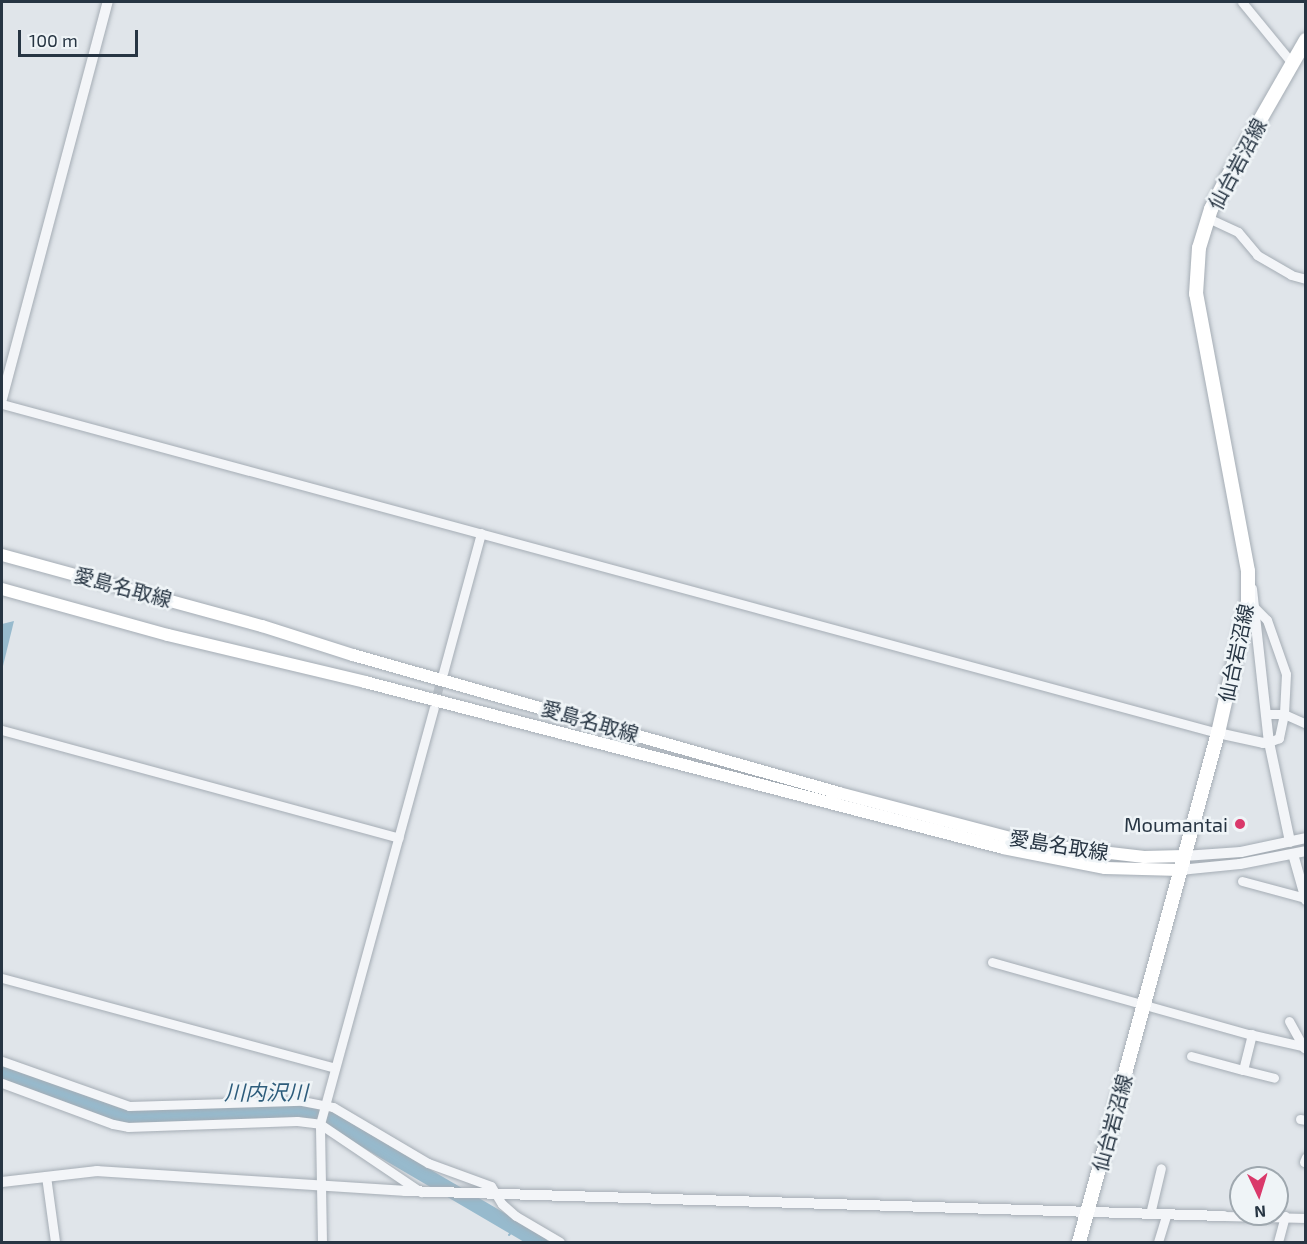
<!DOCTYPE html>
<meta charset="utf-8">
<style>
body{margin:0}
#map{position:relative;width:1307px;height:1244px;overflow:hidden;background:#e0e5ea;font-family:"Exo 2","Noto Sans JP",sans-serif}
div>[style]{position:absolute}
.water>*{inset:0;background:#97bacd}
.stream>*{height:2px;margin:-1px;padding:0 1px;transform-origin:1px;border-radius:1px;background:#97bacd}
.river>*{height:15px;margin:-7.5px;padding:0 7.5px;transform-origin:7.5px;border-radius:7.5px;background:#97bacd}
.minor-tunnel>*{height:9px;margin-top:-4.5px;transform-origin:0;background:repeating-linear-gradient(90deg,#bbc2c9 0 9px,transparent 0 13.5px)}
.roads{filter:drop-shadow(0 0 2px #a5adb5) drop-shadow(0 0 2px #a5adb5)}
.minor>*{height:9px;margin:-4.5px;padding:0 4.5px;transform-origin:4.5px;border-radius:4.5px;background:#f3f5f8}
.tertiary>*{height:10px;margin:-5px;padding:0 5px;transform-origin:5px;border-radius:5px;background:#f3f5f8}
.secondary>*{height:12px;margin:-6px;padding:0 6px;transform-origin:6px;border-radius:6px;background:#fff}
.primary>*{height:14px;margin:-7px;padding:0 7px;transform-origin:7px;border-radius:7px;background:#fff}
.dots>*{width:16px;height:16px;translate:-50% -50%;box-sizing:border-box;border:3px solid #eff4f7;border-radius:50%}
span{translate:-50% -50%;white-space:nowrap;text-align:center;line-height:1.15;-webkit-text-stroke:5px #eff4f7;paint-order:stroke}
.street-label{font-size:20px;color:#273543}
.poi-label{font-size:20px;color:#273543}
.right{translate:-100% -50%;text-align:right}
.water-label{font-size:21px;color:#2d5c7b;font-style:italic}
.frame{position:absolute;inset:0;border:3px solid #273543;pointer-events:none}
.north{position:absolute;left:1229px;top:1166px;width:60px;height:60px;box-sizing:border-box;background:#eff4f7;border:2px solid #9fa8af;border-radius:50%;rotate:176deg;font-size:16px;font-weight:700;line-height:24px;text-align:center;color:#273543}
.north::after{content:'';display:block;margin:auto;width:21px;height:27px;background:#da396b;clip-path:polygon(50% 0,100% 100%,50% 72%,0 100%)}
.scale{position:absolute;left:18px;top:30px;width:120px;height:27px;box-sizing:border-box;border:3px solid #273543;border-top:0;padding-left:8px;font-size:18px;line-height:21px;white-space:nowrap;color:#273543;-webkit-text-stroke:4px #eff4f7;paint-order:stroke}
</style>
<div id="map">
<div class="water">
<div style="clip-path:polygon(14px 621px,2px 670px,2px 624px)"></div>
</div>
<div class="stream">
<div style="left:509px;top:1235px;width:9px;rotate:-49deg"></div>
</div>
<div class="river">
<div style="left:2px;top:1072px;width:124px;rotate:20.3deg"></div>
<div style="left:118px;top:1115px;width:198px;rotate:-1.2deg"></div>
<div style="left:316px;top:1111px;width:259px;rotate:30.4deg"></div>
</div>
<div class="minor-tunnel">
<div style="left:434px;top:706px;width:31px;rotate:-75deg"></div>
</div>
<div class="roads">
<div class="minor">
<div style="left:1242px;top:2px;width:79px;rotate:50.7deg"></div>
<div style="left:1208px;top:218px;width:33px;rotate:25deg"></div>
<div style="left:1238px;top:232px;width:30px;rotate:50deg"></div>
<div style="left:1257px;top:255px;width:39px;rotate:30deg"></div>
<div style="left:1291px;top:275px;width:16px;rotate:15deg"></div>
<div style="left:2px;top:404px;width:1260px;rotate:15.14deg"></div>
<div style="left:1252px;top:605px;width:21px;rotate:45deg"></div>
<div style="left:1267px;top:620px;width:57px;rotate:70.6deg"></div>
<div style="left:1286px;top:674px;width:40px;rotate:92.9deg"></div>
<div style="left:1284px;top:714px;width:25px;rotate:102deg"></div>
<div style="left:1279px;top:738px;width:11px;rotate:158deg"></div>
<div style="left:443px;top:673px;width:145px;rotate:-74.8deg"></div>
<div style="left:1266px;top:714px;width:18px"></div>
<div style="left:1284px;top:714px;width:24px;rotate:24deg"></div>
<div style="left:2px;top:730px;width:411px;rotate:15.2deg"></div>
<div style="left:1242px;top:881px;width:65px;rotate:15.1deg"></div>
<div style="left:992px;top:962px;width:267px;rotate:15.7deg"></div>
<div style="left:1249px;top:1034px;width:58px;rotate:12.8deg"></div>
<div style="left:2px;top:978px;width:345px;rotate:15.1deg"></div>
<div style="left:1289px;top:1021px;width:31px;rotate:61deg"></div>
<div style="left:1252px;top:1034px;width:37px;rotate:104deg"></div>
<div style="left:1243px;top:1070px;width:32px;rotate:14deg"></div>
<div style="left:1191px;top:1056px;width:54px;rotate:15.1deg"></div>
<div style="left:2px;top:1061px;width:135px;rotate:19.5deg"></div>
<div style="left:129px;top:1106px;width:173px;rotate:-1.7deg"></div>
<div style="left:302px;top:1101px;width:32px;rotate:11deg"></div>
<div style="left:333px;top:1107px;width:110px;rotate:30.5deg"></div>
<div style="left:428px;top:1163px;width:67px;rotate:20.1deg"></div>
<div style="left:491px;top:1186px;width:21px;rotate:59deg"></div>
<div style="left:502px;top:1204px;width:18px;rotate:41deg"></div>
<div style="left:516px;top:1216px;width:51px;rotate:30.6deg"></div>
<div style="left:2px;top:1083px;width:118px;rotate:20.3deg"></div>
<div style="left:113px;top:1124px;width:15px;rotate:11deg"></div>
<div style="left:128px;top:1127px;width:169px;rotate:-2deg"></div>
<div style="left:297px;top:1121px;width:23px;rotate:7deg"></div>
<div style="left:320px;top:1124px;width:122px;rotate:34deg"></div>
<div style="left:1300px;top:1119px;width:6px;rotate:9deg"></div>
<div style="left:1304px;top:1162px;width:5px;rotate:-68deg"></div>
<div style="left:46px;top:1176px;width:67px;rotate:82.2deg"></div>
<div style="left:1150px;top:1214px;width:47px;rotate:-76.6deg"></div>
<div style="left:1224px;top:1216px;width:82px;rotate:1.4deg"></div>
<div style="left:322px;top:1242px;width:118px;rotate:-91deg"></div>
<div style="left:320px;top:1124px;width:431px;rotate:-74.7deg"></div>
<div style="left:1158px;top:1242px;width:28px;rotate:-73deg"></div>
<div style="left:1278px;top:1242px;width:27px;rotate:-75deg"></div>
</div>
<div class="tertiary">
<div style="left:2px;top:399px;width:411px;rotate:-75.1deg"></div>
<div style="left:1252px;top:589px;width:154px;rotate:83.7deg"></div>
<div style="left:1269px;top:742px;width:102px;rotate:78.1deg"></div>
<div style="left:1218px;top:733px;width:46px;rotate:12.5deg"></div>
<div style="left:1263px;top:743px;width:6px;rotate:-9deg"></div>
<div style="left:1293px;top:854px;width:48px;rotate:74.2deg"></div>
<div style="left:1184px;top:856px;width:57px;rotate:-4deg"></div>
<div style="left:1241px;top:852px;width:66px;rotate:-12.2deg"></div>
<div style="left:1180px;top:870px;width:60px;rotate:-5.7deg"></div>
<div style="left:1240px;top:864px;width:67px;rotate:-11.1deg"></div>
<div style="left:2px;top:1182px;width:96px;rotate:-6.6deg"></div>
<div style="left:97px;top:1171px;width:309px;rotate:3.7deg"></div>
<div style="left:405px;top:1191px;width:819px;rotate:1.75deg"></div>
</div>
<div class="secondary">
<div style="left:2px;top:555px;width:270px;rotate:15.3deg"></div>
<div style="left:262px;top:626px;width:96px;rotate:17.7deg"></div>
<div style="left:353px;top:655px;width:505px;rotate:15.85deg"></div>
<div style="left:839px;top:793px;width:201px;rotate:14.7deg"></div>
<div style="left:1033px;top:844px;width:112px;rotate:6.7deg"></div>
<div style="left:1144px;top:857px;width:40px;rotate:-1.4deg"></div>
<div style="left:2px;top:589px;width:172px;rotate:15.5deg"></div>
<div style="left:168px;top:635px;width:203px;rotate:13.4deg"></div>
<div style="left:365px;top:682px;width:659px;rotate:14.58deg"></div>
<div style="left:1003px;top:848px;width:104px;rotate:11.1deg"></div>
<div style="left:1105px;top:868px;width:75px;rotate:1.5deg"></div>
</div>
<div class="primary">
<div style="left:1079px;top:1242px;width:528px;rotate:-74.73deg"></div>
<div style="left:1218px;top:733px;width:135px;rotate:-77.2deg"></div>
<div style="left:1248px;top:601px;width:30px;rotate:-90deg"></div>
<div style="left:1248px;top:571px;width:282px;rotate:-100.6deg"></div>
<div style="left:1196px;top:294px;width:46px;rotate:-86.3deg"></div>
<div style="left:1199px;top:248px;width:41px;rotate:-72.9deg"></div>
<div style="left:1211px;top:209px;width:29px;rotate:-63deg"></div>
<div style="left:1224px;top:183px;width:165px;rotate:-60.2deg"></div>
</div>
</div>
<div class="dots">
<div style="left:1240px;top:824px;background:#da396b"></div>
</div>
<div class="street-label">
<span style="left:1237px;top:164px;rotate:-62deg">仙台岩沼線</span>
<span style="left:123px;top:587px;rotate:15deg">愛島名取線</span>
<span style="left:1236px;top:653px;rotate:-78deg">仙台岩沼線</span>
<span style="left:590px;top:721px;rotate:16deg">愛島名取線</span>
<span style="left:1059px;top:845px;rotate:9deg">愛島名取線</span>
<span style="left:1112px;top:1123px;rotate:-75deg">仙台岩沼線</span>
</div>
<div class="poi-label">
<span class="right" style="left:1228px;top:824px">Moumantai</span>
</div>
<div class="water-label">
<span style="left:266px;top:1092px">川内沢川</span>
</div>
<div class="frame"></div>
<div class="north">N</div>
<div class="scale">100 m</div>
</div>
